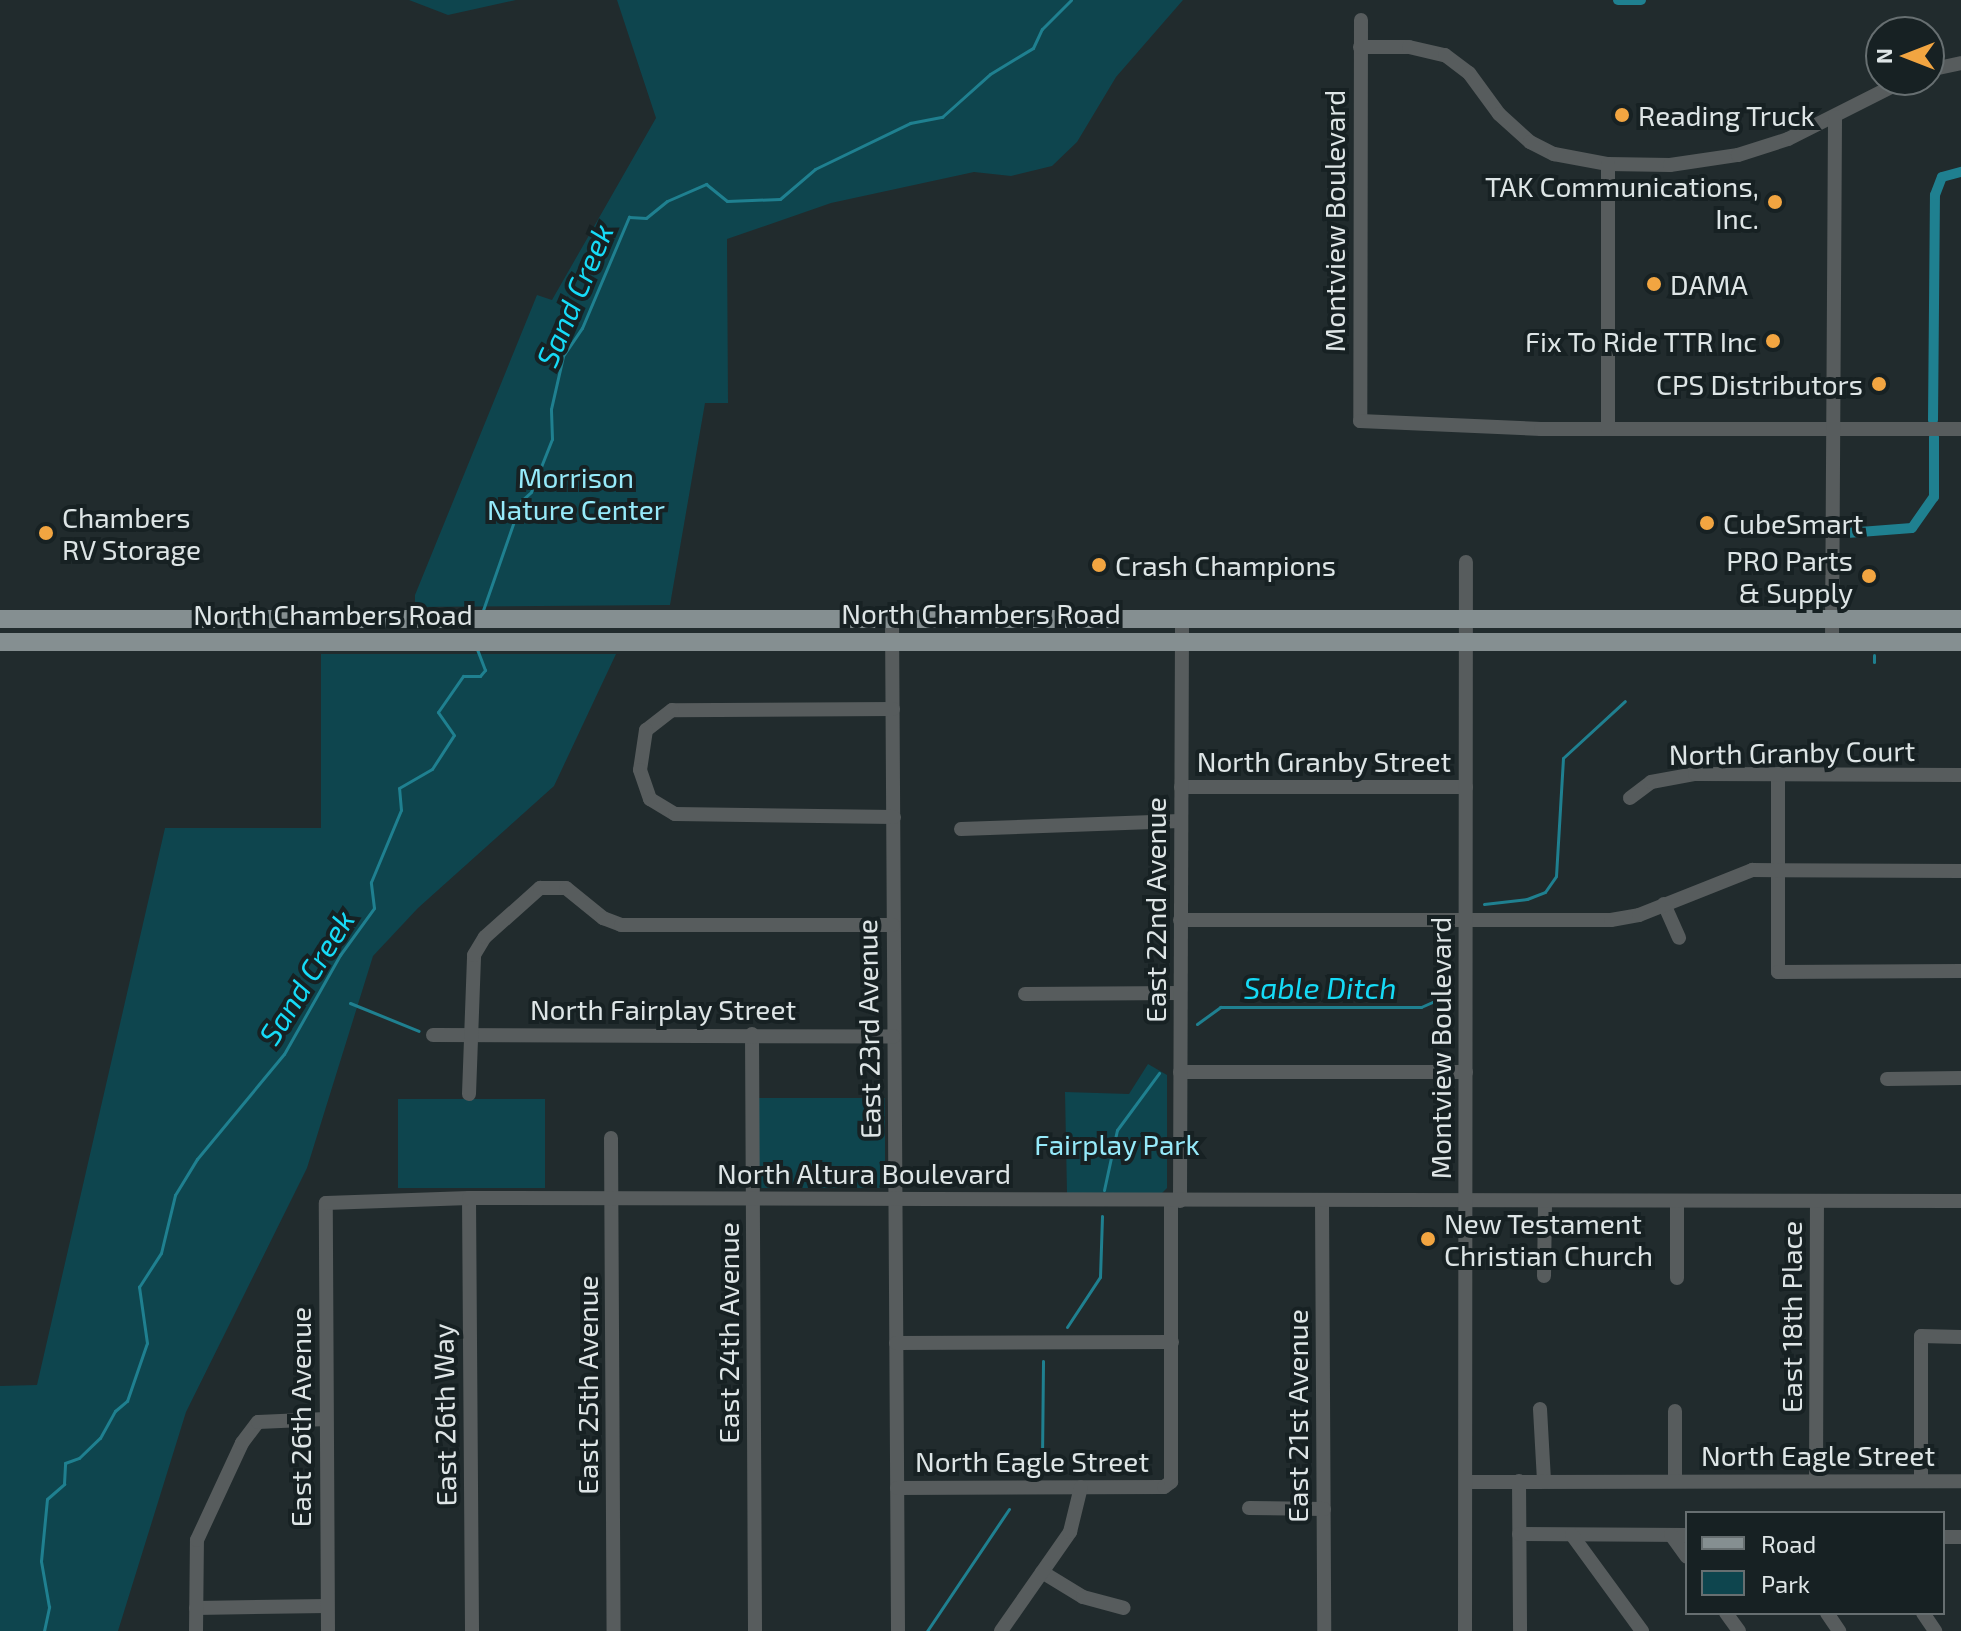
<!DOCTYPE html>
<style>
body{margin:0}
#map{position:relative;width:1961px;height:1631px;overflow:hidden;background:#212b2d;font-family:"Exo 2",sans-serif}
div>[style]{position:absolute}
.green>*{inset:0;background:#0e454e;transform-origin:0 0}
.stream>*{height:3px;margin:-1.5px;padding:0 1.5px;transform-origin:1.5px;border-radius:1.5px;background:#1f8090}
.canal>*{height:10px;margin:-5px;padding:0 5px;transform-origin:5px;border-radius:5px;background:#1f8090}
.minor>*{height:14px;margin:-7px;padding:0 7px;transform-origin:7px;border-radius:7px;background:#575c5d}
.major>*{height:18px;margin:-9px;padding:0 9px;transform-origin:9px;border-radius:9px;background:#858f91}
.dots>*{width:22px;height:22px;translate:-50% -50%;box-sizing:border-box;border:4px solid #172123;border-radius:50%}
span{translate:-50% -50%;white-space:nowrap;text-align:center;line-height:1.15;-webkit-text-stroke:8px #172123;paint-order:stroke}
.poi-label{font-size:28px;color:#dee5e6}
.left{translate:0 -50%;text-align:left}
.right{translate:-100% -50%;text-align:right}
.street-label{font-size:28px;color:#dee5e6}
.park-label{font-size:28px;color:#96eafa}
.water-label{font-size:30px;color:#16dbf7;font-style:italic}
.legend{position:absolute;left:1685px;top:1511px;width:260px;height:104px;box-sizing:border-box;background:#172123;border:2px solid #676f71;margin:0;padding:10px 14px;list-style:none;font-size:24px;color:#dee5e6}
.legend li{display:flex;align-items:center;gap:16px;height:40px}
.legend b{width:40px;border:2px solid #676f71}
.north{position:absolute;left:1865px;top:16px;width:80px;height:80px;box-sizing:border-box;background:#172123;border:2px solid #676f71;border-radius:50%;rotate:270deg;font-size:22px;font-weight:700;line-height:32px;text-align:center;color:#dee5e6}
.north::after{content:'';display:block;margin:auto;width:28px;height:36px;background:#f2a541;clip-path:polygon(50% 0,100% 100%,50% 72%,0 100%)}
</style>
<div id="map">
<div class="green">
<div style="clip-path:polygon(409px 0,516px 0,448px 15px)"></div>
<div style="clip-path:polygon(617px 0,1183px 0,1116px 77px,1077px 142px,1052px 166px,1011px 176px,974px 172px,831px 203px,727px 239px,728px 403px,705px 403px,670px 605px,415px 607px,415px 595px,537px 295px,552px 300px,656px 118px)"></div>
<div style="clip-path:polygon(321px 654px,616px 654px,554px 786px,418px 908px,373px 956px,307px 1168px,186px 1412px,118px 1631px,0 1631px,0 1386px,37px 1385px,165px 828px,321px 828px)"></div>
<div style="clip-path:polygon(1148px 1064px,1167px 1075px,1167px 1188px,1162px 1193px,1067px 1193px,1065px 1092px,1129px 1094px)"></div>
<div style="left:758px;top:1098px;width:127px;height:90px"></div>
<div style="left:398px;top:1099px;width:147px;height:89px"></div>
</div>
<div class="stream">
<div style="left:482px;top:613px;width:119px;rotate:-70.8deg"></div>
<div style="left:521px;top:501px;width:13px;rotate:-42deg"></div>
<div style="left:531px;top:492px;width:57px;rotate:-68.4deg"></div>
<div style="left:552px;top:439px;width:30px;rotate:-92deg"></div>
<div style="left:551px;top:409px;width:54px;rotate:-77.2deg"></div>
<div style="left:563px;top:356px;width:34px;rotate:-56deg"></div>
<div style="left:582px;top:328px;width:121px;rotate:-67.1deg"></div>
<div style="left:629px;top:217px;width:17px;rotate:3deg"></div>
<div style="left:646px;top:218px;width:27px;rotate:-39deg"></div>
<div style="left:667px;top:201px;width:43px;rotate:-23.6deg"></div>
<div style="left:706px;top:184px;width:27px;rotate:39deg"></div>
<div style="left:727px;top:201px;width:53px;rotate:-2.2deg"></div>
<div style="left:780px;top:199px;width:46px;rotate:-40.6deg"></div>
<div style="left:815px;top:169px;width:106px;rotate:-25.8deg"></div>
<div style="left:910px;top:123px;width:33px;rotate:-11deg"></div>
<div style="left:942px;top:117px;width:64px;rotate:-41.9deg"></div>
<div style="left:990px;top:74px;width:50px;rotate:-31.2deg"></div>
<div style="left:1033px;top:48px;width:21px;rotate:-65deg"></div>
<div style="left:1042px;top:29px;width:41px;rotate:-45deg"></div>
<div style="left:1874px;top:662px;width:7px;rotate:-90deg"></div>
<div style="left:1484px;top:904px;width:43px;rotate:-6.6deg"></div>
<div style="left:1527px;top:899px;width:19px;rotate:-21deg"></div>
<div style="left:1545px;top:892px;width:19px;rotate:-55deg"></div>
<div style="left:1556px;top:876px;width:118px;rotate:-86.6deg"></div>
<div style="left:1563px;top:758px;width:84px;rotate:-42.6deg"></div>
<div style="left:350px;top:1003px;width:74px;rotate:22.1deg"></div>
<div style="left:1197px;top:1024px;width:29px;rotate:-36deg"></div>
<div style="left:1220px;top:1007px;width:201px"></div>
<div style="left:1421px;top:1007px;width:27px;rotate:-24deg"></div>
<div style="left:1104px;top:1190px;width:61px;rotate:-77.8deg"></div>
<div style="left:1117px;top:1130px;width:71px;rotate:-53.6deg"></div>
<div style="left:1067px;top:1327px;width:60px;rotate:-56.6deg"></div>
<div style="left:1100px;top:1277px;width:61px;rotate:-88.1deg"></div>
<div style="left:1037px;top:1473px;width:15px;rotate:-70deg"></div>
<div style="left:1042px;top:1459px;width:98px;rotate:-89.4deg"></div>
<div style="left:44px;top:1631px;width:25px;rotate:-78deg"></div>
<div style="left:49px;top:1607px;width:47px;rotate:-99.9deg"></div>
<div style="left:41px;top:1561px;width:62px;rotate:-84.5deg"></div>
<div style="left:47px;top:1499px;width:23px;rotate:-41deg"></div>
<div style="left:64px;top:1484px;width:21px;rotate:-87deg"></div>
<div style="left:65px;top:1463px;width:15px;rotate:-20deg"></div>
<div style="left:79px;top:1458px;width:29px;rotate:-44deg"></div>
<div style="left:100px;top:1438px;width:31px;rotate:-61deg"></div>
<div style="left:115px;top:1411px;width:16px;rotate:-40deg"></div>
<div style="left:127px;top:1401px;width:61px;rotate:-71deg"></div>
<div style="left:147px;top:1343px;width:57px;rotate:-98.1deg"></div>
<div style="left:139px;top:1287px;width:40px;rotate:-57.1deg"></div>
<div style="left:161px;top:1253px;width:60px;rotate:-76.4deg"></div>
<div style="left:175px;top:1195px;width:42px;rotate:-58.6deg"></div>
<div style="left:197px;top:1159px;width:136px;rotate:-50.4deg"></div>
<div style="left:284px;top:1054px;width:114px;rotate:-60.5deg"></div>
<div style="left:340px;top:955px;width:58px;rotate:-54.1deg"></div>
<div style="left:374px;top:908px;width:26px;rotate:-97deg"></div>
<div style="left:371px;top:882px;width:78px;rotate:-67.4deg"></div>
<div style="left:401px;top:810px;width:22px;rotate:-95deg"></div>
<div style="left:399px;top:788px;width:38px;rotate:-30deg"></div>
<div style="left:432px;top:769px;width:40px;rotate:-57.1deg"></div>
<div style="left:454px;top:735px;width:28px;rotate:-125deg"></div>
<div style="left:438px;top:712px;width:44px;rotate:-55.2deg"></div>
<div style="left:463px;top:676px;width:17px"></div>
<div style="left:480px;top:676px;width:8px;rotate:-50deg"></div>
<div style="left:485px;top:670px;width:25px;rotate:-111deg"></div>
<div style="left:927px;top:1631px;width:147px;rotate:-56.1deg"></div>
</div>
<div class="canal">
<div style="left:1618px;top:0;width:23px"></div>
<div style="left:1933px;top:420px;width:225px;rotate:-89.5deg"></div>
<div style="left:1935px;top:195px;width:19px;rotate:-69deg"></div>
<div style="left:1942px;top:177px;width:20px;rotate:-15deg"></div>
<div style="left:1847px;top:533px;width:65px;rotate:-4.4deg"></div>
<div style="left:1912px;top:528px;width:38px;rotate:-55deg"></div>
<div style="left:1934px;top:497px;width:60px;rotate:-90deg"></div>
</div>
<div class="minor">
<div style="left:1361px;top:20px;width:401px;rotate:90.1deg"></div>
<div style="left:1360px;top:421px;width:181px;rotate:2.5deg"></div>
<div style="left:1541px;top:429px;width:420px"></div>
<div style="left:1360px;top:47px;width:49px"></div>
<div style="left:1409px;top:47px;width:37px;rotate:13deg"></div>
<div style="left:1445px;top:55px;width:30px;rotate:37deg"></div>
<div style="left:1469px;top:73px;width:51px;rotate:53.8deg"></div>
<div style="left:1499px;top:114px;width:42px;rotate:42.1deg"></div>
<div style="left:1530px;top:142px;width:27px;rotate:27deg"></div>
<div style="left:1554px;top:154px;width:55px;rotate:10.5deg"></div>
<div style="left:1608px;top:164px;width:62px;rotate:0.9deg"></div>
<div style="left:1670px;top:165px;width:69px;rotate:-8.4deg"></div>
<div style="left:1738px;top:155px;width:52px;rotate:-17.7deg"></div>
<div style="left:1788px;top:139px;width:131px;rotate:-26.8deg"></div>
<div style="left:1929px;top:70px;width:33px;rotate:-12deg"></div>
<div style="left:1608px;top:164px;width:265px;rotate:90deg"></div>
<div style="left:892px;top:618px;width:1013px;rotate:89.66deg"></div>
<div style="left:1832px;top:641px;width:524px;rotate:-89.67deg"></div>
<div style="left:893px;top:709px;width:221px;rotate:179.7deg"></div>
<div style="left:672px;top:710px;width:33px;rotate:142deg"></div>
<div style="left:646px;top:730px;width:40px;rotate:98.5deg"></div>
<div style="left:640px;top:770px;width:31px;rotate:71deg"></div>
<div style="left:650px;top:799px;width:29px;rotate:31deg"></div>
<div style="left:675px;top:814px;width:219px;rotate:0.8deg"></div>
<div style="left:1778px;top:774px;width:198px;rotate:90deg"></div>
<div style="left:1778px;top:972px;width:183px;rotate:-0.3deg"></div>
<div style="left:1181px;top:787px;width:285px"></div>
<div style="left:1630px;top:798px;width:26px;rotate:-37deg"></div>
<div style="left:1651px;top:782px;width:45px;rotate:-10.3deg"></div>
<div style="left:1695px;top:774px;width:266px;rotate:0.2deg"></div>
<div style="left:961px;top:829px;width:219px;rotate:-2.1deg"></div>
<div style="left:1664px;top:904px;width:37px;rotate:66deg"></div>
<div style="left:1180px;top:920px;width:431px"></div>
<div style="left:1611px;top:920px;width:28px;rotate:-10deg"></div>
<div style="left:1639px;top:915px;width:122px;rotate:-21.7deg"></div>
<div style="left:1752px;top:870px;width:209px;rotate:0.3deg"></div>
<div style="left:1025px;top:994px;width:155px;rotate:-0.4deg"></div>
<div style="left:752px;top:1034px;width:597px;rotate:89.71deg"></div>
<div style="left:433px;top:1035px;width:461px;rotate:0.2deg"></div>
<div style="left:1180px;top:1072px;width:286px"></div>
<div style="left:1887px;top:1079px;width:74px;rotate:-0.8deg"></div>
<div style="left:469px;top:1094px;width:139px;rotate:-87.9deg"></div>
<div style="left:474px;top:955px;width:21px;rotate:-59deg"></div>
<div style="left:485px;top:937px;width:74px;rotate:-41.7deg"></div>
<div style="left:540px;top:888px;width:26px"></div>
<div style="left:566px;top:888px;width:48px;rotate:39deg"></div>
<div style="left:603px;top:918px;width:19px;rotate:21deg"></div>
<div style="left:621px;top:925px;width:272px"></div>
<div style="left:611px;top:1138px;width:493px;rotate:89.7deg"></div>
<div style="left:469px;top:1198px;width:433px;rotate:89.6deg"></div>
<div style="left:1180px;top:1201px;width:583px;rotate:-89.8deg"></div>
<div style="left:1322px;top:1201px;width:430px;rotate:89.7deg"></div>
<div style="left:1544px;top:1276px;width:75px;rotate:-89.2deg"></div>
<div style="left:1677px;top:1278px;width:77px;rotate:-90deg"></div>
<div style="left:896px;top:1343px;width:276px;rotate:-0.2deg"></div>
<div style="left:1540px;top:1409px;width:71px;rotate:86.8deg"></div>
<div style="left:1675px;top:1411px;width:70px;rotate:90deg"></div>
<div style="left:1519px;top:1481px;width:150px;rotate:89.6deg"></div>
<div style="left:1816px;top:1481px;width:280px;rotate:-89.8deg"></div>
<div style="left:1921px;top:1481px;width:145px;rotate:-90deg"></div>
<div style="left:1921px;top:1336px;width:40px;rotate:1.4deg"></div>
<div style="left:1466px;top:1482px;width:495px;rotate:-0.1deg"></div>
<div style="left:897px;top:1488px;width:267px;rotate:-0.2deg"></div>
<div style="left:1164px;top:1487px;width:9px;rotate:-36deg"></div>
<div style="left:1171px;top:1482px;width:281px;rotate:-90deg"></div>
<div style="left:1249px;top:1508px;width:75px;rotate:0.8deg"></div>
<div style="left:1519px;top:1534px;width:168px;rotate:0.3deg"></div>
<div style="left:1572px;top:1535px;width:119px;rotate:53.9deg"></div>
<div style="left:1671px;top:1535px;width:27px;rotate:54deg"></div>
<div style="left:1943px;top:1537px;width:18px"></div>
<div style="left:1042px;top:1572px;width:48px;rotate:31.4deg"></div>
<div style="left:1083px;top:1597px;width:42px;rotate:15deg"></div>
<div style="left:196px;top:1608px;width:131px;rotate:-0.9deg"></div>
<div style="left:1726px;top:1613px;width:22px;rotate:54deg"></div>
<div style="left:1827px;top:1613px;width:22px;rotate:56deg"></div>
<div style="left:1923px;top:1613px;width:22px;rotate:56deg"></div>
<div style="left:196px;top:1631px;width:91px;rotate:-89.4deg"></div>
<div style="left:197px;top:1540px;width:107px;rotate:-65.1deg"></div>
<div style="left:242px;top:1443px;width:26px;rotate:-53deg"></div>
<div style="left:258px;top:1422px;width:68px;rotate:-2.5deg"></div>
<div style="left:328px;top:1631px;width:428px;rotate:-90.3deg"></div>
<div style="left:326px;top:1203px;width:143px;rotate:-2deg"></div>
<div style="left:469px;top:1198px;width:1492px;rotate:0.12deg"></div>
<div style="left:1001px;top:1631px;width:121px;rotate:-55.1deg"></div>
<div style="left:1070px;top:1532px;width:46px;rotate:-76.3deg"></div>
<div style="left:1465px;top:1631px;width:1069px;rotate:-89.95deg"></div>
</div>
<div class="major">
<div style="left:0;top:619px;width:1961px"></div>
<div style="left:0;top:642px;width:1961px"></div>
</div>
<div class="dots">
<div style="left:1622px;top:115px;background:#f2a541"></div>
<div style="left:1775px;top:202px;background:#f2a541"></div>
<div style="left:1654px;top:284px;background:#f2a541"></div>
<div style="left:1773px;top:341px;background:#f2a541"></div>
<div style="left:1879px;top:384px;background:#f2a541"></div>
<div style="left:1707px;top:523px;background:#f2a541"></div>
<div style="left:46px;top:533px;background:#f2a541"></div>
<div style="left:1099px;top:565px;background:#f2a541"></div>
<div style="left:1869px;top:576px;background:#f2a541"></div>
<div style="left:1428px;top:1239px;background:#f2a541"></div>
</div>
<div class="poi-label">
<span class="left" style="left:1638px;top:115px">Reading Truck</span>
<span class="right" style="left:1759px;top:202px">TAK Communications,<br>Inc.</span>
<span class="left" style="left:1670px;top:284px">DAMA</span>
<span class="right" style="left:1757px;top:341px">Fix To Ride TTR Inc</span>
<span class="right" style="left:1863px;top:384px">CPS Distributors</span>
<span class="left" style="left:62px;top:533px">Chambers<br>RV Storage</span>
<span class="left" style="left:1723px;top:523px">CubeSmart</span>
<span class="right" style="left:1853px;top:576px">PRO Parts<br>&amp; Supply</span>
<span class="left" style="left:1115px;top:565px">Crash Champions</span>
<span class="left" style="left:1444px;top:1239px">New Testament<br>Christian Church</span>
</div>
<div class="street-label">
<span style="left:1334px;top:221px;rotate:-90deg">Montview Boulevard</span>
<span style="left:981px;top:613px">North Chambers Road</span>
<span style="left:333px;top:614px">North Chambers Road</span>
<span style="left:1792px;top:752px;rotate:-1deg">North Granby Court</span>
<span style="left:1324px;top:761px">North Granby Street</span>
<span style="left:1155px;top:910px;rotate:-90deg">East 22nd Avenue</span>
<span style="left:663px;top:1009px">North Fairplay Street</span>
<span style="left:868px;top:1029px;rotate:-91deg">East 23rd Avenue</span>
<span style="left:1440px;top:1048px;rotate:-90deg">Montview Boulevard</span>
<span style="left:864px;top:1173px">North Altura Boulevard</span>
<span style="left:1791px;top:1317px;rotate:-90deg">East 18th Place</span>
<span style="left:728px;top:1333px;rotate:-90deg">East 24th Avenue</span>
<span style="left:587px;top:1385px;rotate:-90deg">East 25th Avenue</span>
<span style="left:444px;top:1415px;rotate:-91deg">East 26th Way</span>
<span style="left:1297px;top:1416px;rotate:-90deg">East 21st Avenue</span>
<span style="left:300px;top:1417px;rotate:-90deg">East 26th Avenue</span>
<span style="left:1818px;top:1455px">North Eagle Street</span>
<span style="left:1032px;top:1461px">North Eagle Street</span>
</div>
<div class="park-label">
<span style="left:576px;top:493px">Morrison<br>Nature Center</span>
<span style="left:1117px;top:1144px">Fairplay Park</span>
</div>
<div class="water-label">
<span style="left:574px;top:295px;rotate:-67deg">Sand Creek</span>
<span style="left:306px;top:977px;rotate:-58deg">Sand Creek</span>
<span style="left:1320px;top:987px">Sable Ditch</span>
</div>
<ul class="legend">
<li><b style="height:10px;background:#858f91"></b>Road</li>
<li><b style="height:22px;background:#0e454e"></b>Park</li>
</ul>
<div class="north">N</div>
</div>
